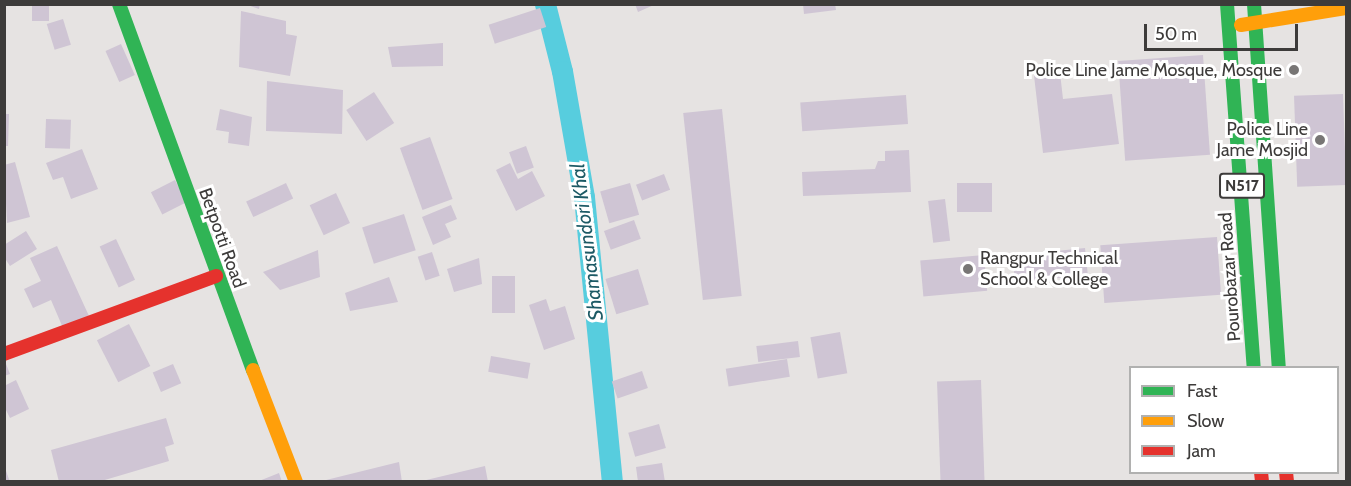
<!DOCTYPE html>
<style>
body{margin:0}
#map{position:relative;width:1351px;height:486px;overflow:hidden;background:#e6e3e2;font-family:Cabin,sans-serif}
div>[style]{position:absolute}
.canal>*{height:21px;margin:-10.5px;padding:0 10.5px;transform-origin:10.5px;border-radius:10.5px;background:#57cdde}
.building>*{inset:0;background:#cfc5d4;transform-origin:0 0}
.fast>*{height:14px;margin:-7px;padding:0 7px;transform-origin:7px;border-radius:7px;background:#30b455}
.slow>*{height:14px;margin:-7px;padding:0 7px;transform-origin:7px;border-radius:7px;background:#ff9f0a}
.jam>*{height:14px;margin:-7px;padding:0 7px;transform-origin:7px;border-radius:7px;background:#e5322d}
.dots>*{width:16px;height:16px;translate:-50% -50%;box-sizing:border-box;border:3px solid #fff;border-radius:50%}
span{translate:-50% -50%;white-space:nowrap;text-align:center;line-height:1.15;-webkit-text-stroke:6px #fff;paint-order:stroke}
.shield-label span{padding:2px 4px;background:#fff;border:2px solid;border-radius:4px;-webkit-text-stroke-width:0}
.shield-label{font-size:16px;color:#3d3b3a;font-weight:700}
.poi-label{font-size:18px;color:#3d3b3a}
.right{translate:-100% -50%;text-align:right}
.left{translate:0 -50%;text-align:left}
.street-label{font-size:18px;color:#3d3b3a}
.water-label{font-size:20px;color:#1d5a65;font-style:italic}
.frame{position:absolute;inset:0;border:6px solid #3d3b3a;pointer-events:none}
.legend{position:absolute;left:1129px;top:366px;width:210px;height:108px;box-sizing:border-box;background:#fff;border:2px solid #b1b1b0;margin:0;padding:8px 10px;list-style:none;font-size:18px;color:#3d3b3a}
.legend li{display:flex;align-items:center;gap:12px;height:30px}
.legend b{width:30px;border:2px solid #b1b1b0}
.scale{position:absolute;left:1144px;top:24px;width:154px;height:27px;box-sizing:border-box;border:3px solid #3d3b3a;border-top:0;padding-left:8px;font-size:18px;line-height:21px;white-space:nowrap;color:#3d3b3a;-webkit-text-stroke:4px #fff;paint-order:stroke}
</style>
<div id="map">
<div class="canal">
<div style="left:545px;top:4px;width:69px;rotate:75.8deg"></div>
<div style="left:562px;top:71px;width:128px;rotate:80.1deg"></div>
<div style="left:584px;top:197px;width:286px;rotate:84.4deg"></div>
</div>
<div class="building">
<div style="left:32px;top:4px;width:17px;height:17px"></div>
<div style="clip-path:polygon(245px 4px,260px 4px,259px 9px)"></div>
<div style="clip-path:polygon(635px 4px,656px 4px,638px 12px)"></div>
<div style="clip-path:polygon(803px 4px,835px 4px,836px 10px,804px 14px)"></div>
<div style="left:540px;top:8px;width:20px;height:54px;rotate:72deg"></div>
<div style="clip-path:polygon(241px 11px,286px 21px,286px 34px,297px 36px,290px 76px,239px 67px)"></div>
<div style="left:63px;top:19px;width:27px;height:17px;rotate:73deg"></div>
<div style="clip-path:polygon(443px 43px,443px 66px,392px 67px,388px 47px)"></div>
<div style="left:121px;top:44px;width:34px;height:17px;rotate:66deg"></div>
<div style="left:1203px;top:55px;width:100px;height:85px;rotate:86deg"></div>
<div style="clip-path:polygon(1059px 64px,1063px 99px,1112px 94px,1119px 144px,1043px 153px,1033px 67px)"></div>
<div style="clip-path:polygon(267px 81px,343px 90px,342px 134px,266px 131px)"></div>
<div style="left:374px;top:92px;width:37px;height:33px;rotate:57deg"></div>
<div style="left:1343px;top:94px;width:91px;height:49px;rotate:88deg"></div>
<div style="left:906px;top:95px;width:29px;height:106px;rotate:86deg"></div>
<div style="clip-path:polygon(220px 109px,252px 117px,249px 146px,228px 143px,229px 132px,216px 130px)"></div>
<div style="left:722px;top:109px;width:188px;height:39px;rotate:84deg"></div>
<div style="clip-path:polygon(4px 114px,9px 114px,8px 146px,4px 146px)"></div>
<div style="left:46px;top:119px;width:25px;height:29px;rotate:2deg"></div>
<div style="left:430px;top:137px;width:66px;height:32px;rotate:70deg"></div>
<div style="left:526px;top:146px;width:23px;height:18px;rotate:70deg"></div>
<div style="clip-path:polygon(82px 149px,98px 189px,71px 199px,63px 177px,53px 180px,46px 163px)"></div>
<div style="clip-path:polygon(909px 150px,911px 192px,803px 196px,802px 172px,875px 169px,878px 161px,885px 161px,885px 151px)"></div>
<div style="clip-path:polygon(15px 162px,30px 217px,7px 223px,4px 165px)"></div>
<div style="clip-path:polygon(510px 163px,518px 179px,532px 171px,545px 196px,516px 211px,496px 170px)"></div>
<div style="left:664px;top:174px;width:17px;height:30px;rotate:69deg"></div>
<div style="left:175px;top:180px;width:25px;height:27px;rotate:63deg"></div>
<div style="left:286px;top:183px;width:17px;height:44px;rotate:65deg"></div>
<div style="left:630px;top:183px;width:33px;height:31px;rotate:74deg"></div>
<div style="left:957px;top:183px;width:35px;height:29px"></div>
<div style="left:336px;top:193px;width:33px;height:29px;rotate:65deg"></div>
<div style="left:945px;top:199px;width:42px;height:17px;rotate:83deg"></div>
<div style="clip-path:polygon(451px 205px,457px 219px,445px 224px,451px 237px,433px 245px,422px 217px)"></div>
<div style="left:404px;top:214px;width:38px;height:44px;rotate:72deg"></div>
<div style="left:634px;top:220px;width:20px;height:32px;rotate:70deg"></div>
<div style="clip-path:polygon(26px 231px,37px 249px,10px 266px,4px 257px,4px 245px)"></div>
<div style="left:1217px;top:237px;width:58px;height:117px;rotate:86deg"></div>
<div style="left:116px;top:239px;width:45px;height:18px;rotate:65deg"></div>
<div style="clip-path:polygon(57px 246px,89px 316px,63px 328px,51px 300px,33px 308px,24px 289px,41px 281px,30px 258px)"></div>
<div style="left:1085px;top:248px;width:27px;height:73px;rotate:84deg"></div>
<div style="clip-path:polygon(318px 250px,320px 277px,280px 290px,263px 272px)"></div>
<div style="left:432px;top:252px;width:25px;height:15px;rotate:72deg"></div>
<div style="left:984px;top:255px;width:36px;height:64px;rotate:85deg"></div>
<div style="clip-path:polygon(479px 258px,482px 284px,454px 292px,447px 269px)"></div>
<div style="left:638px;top:269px;width:37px;height:34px;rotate:73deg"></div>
<div style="left:492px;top:276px;width:23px;height:37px"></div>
<div style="clip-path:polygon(389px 277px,398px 302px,350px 311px,345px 293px)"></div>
<div style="clip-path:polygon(546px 299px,550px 311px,565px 306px,575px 339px,544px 350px,529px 305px)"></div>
<div style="left:129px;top:324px;width:47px;height:36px;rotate:63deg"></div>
<div style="left:840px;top:332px;width:42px;height:30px;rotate:80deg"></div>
<div style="left:798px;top:341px;width:16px;height:42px;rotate:83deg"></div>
<div style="left:491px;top:356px;width:40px;height:16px;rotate:10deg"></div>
<div style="clip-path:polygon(4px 359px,10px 374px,4px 376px)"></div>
<div style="left:787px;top:359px;width:18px;height:62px;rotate:81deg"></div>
<div style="left:173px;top:364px;width:21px;height:22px;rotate:67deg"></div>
<div style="left:642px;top:371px;width:18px;height:32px;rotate:71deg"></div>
<div style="clip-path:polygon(16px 380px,29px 409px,10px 418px,4px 406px,4px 386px)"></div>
<div style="left:981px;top:380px;width:102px;height:44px;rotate:88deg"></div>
<div style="clip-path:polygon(166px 418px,174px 444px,165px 447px,169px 461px,98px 482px,59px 482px,51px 450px)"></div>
<div style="left:659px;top:424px;width:25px;height:32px;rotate:74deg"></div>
<div style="clip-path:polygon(399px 462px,402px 482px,322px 482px,322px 481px)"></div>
<div style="clip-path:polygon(662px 463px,665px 482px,638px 482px,636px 467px)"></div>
<div style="clip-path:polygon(485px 466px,488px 482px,422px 482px,422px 481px)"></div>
<div style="clip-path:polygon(4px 468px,5px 468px,10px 482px,4px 482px)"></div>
<div style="clip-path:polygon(279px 473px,282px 482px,259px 482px,259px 481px)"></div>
</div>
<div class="fast">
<div style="left:119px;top:4px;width:390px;rotate:69.9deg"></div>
<div style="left:1227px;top:4px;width:365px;rotate:85.8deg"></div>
<div style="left:1254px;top:4px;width:365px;rotate:86.1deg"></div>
</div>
<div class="slow">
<div style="left:1241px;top:25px;width:106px;rotate:-9.2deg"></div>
<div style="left:253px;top:370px;width:120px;rotate:69deg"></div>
</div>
<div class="jam">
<div style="left:4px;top:354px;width:226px;rotate:-20.2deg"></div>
<div style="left:1261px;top:472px;width:10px;rotate:84deg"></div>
<div style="left:1286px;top:472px;width:10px;rotate:84deg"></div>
</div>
<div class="dots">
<div style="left:1294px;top:70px;background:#787675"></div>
<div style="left:1320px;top:140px;background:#787675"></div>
<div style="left:968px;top:269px;background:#787675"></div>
</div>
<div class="shield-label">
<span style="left:1242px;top:186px">N517</span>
</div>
<div class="poi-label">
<span class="right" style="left:1282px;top:70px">Police Line Jame Mosque, Mosque</span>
<span class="right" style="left:1308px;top:140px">Police Line<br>Jame Mosjid</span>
<span class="left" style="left:980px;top:269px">Rangpur Technical<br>School &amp; College</span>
</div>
<div class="street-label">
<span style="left:222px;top:238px;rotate:70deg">Betpotti Road</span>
<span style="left:1230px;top:277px;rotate:-94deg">Pourobazar Road</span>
</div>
<div class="water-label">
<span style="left:587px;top:242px;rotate:-97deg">Shamasundori Khal</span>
</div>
<div class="frame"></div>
<ul class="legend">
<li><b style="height:8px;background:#30b455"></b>Fast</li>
<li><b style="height:8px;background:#ff9f0a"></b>Slow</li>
<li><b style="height:8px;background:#e5322d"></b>Jam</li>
</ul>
<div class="scale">50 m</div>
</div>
